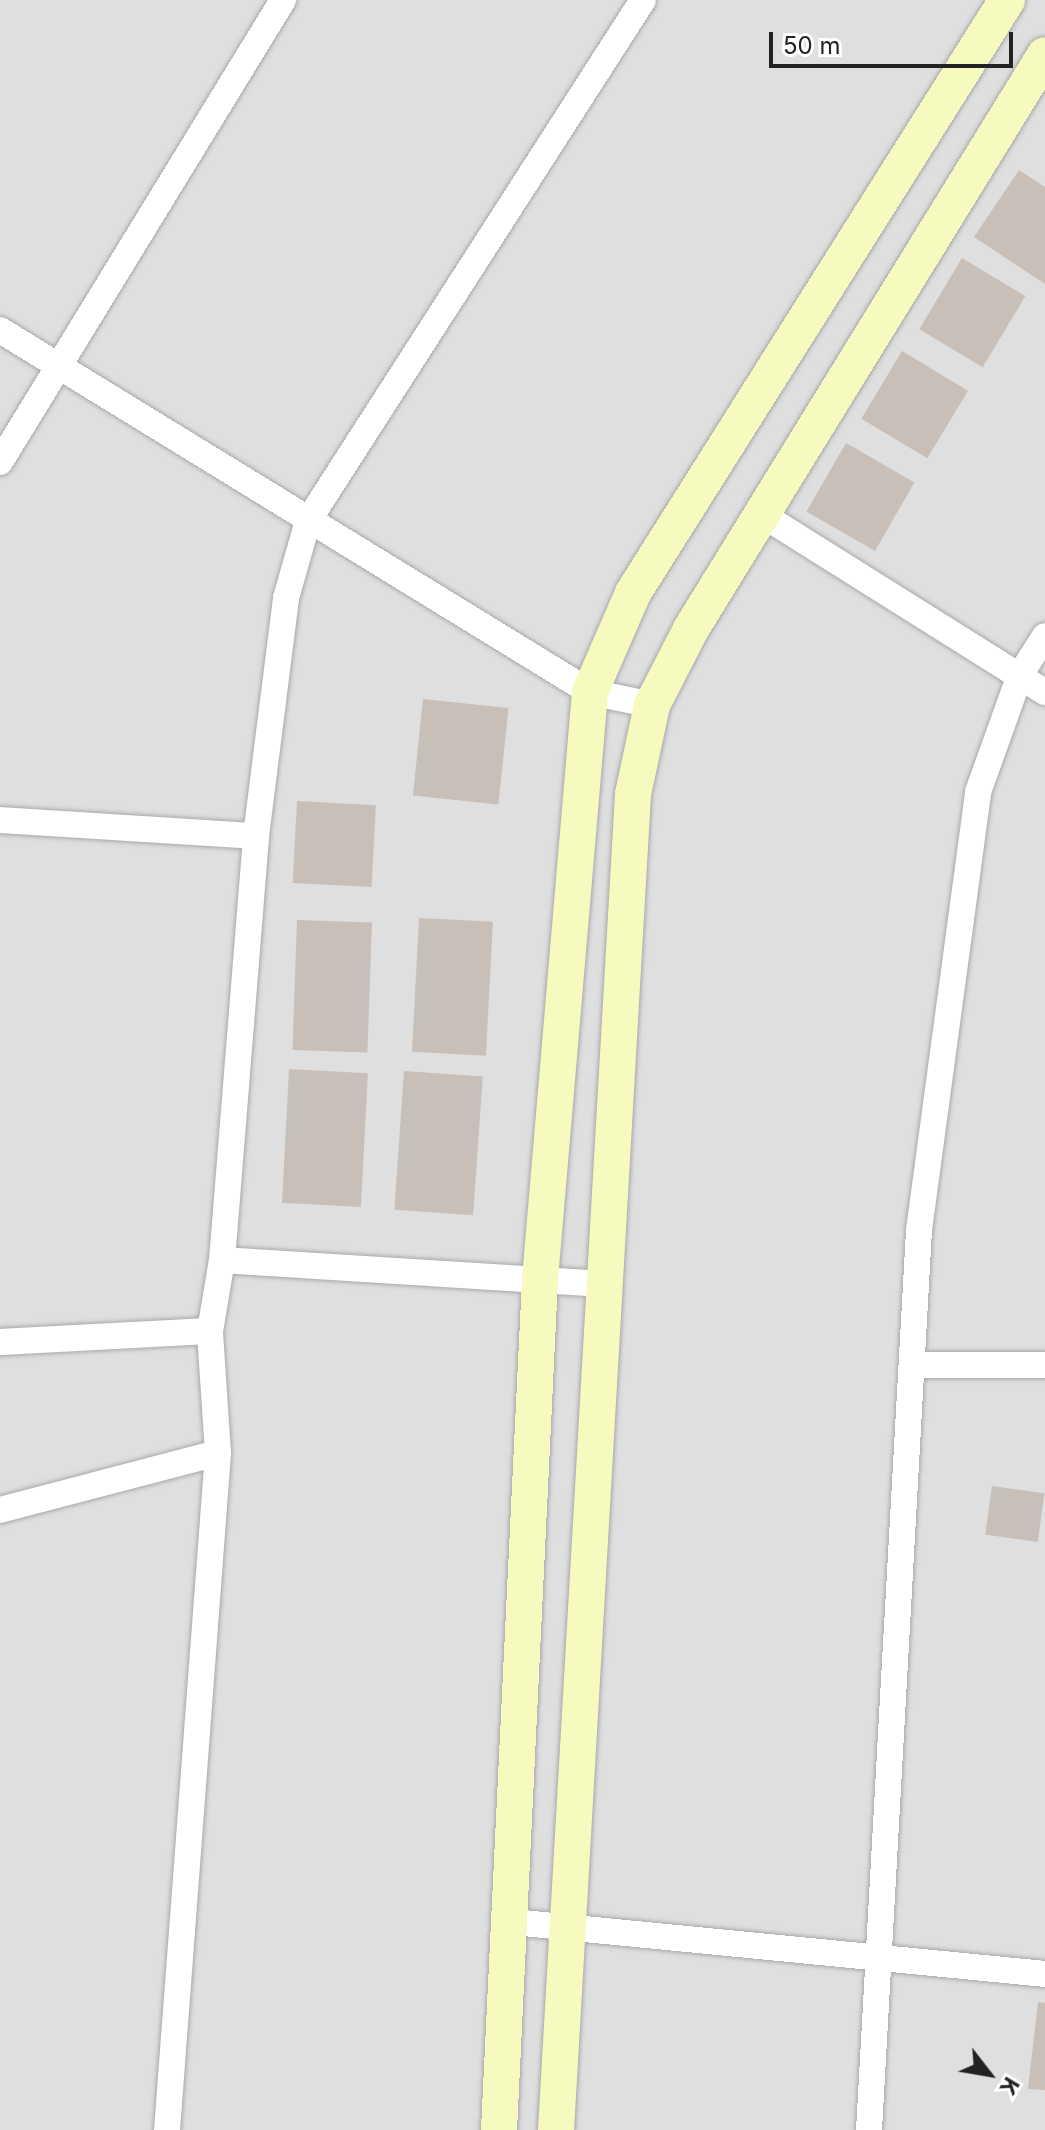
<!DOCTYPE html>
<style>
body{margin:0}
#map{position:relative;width:1045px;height:2130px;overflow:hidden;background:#f2efe9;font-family:Inter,sans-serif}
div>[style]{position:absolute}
.residential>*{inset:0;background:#e0dfdf;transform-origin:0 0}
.building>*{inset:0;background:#c7bfb8;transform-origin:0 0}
.roads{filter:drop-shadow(0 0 2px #a9a9a9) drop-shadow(0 0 2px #a9a9a9)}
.street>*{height:26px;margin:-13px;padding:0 13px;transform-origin:13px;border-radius:13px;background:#fff}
.secondary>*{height:36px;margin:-18px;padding:0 18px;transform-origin:18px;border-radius:18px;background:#f7fabf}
span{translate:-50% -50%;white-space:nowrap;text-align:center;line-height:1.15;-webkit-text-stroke:6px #fff;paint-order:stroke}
.north{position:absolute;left:949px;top:2034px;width:80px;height:80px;-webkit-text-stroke:6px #fff;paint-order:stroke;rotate:121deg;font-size:22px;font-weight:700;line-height:32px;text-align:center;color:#222}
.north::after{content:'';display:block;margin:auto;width:28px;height:36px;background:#222;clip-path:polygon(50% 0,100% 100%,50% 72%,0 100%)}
.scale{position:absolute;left:769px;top:32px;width:244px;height:36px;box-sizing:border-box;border:4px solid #222;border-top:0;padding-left:10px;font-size:24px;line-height:28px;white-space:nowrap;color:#222;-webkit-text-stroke:6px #fff;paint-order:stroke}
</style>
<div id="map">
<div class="residential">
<div style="left:0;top:0;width:1045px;height:2130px"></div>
</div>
<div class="building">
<div style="clip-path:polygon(1019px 170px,1045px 187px,1045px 284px,974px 237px)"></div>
<div style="left:962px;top:258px;width:74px;height:83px;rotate:31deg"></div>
<div style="left:902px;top:351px;width:77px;height:79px;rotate:31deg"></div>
<div style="left:846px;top:443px;width:79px;height:79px;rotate:30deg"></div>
<div style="left:423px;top:699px;width:86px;height:97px;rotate:6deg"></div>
<div style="left:297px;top:801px;width:79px;height:82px;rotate:3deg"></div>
<div style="left:419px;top:918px;width:74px;height:134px;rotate:3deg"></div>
<div style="left:297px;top:920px;width:75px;height:130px;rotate:2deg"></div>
<div style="left:289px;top:1069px;width:79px;height:134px;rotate:3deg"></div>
<div style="left:404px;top:1071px;width:79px;height:139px;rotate:4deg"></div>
<div style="left:992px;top:1486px;width:53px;height:49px;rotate:8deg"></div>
<div style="clip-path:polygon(1038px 2002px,1045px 2003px,1045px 2090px,1028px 2089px)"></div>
</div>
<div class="roads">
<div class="street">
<div style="left:0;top:330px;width:692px;rotate:31.53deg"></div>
<div style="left:590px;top:692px;width:63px;rotate:11.8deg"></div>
<div style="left:0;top:462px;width:542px;rotate:-58.51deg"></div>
<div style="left:761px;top:514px;width:335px;rotate:32.1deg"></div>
<div style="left:0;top:820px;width:256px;rotate:3.6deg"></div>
<div style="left:222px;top:1260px;width:386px;rotate:3.6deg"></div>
<div style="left:0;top:1342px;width:210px;rotate:-3deg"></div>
<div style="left:913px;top:1365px;width:132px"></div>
<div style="left:0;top:1510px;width:225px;rotate:-14.7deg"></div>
<div style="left:513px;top:1922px;width:535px;rotate:5.58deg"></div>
<div style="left:167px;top:2130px;width:679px;rotate:-85.69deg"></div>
<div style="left:218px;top:1453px;width:122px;rotate:-93.8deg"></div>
<div style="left:210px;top:1331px;width:72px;rotate:-80.4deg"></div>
<div style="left:222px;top:1260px;width:425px;rotate:-85.4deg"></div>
<div style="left:256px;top:836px;width:240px;rotate:-82.8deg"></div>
<div style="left:286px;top:598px;width:80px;rotate:-74.1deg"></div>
<div style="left:308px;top:521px;width:619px;rotate:-57.26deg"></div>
<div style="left:869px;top:2130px;width:901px;rotate:-86.82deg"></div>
<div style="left:919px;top:1230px;width:442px;rotate:-82.3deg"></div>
<div style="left:978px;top:792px;width:124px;rotate:-70.3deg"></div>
<div style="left:1020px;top:675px;width:46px;rotate:-57.3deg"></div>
</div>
<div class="secondary">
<div style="left:499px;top:2130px;width:852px;rotate:-87.24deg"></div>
<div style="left:540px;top:1279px;width:589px;rotate:-85.13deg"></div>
<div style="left:590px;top:692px;width:108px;rotate:-66.5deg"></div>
<div style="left:633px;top:593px;width:701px;rotate:-57.76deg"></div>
<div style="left:556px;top:2130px;width:1338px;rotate:-86.7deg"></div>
<div style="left:633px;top:794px;width:91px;rotate:-77.9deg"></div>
<div style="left:652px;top:705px;width:85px;rotate:-62.8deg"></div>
<div style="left:691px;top:629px;width:674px;rotate:-58.34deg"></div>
</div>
</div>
<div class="north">K</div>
<div class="scale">50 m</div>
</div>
